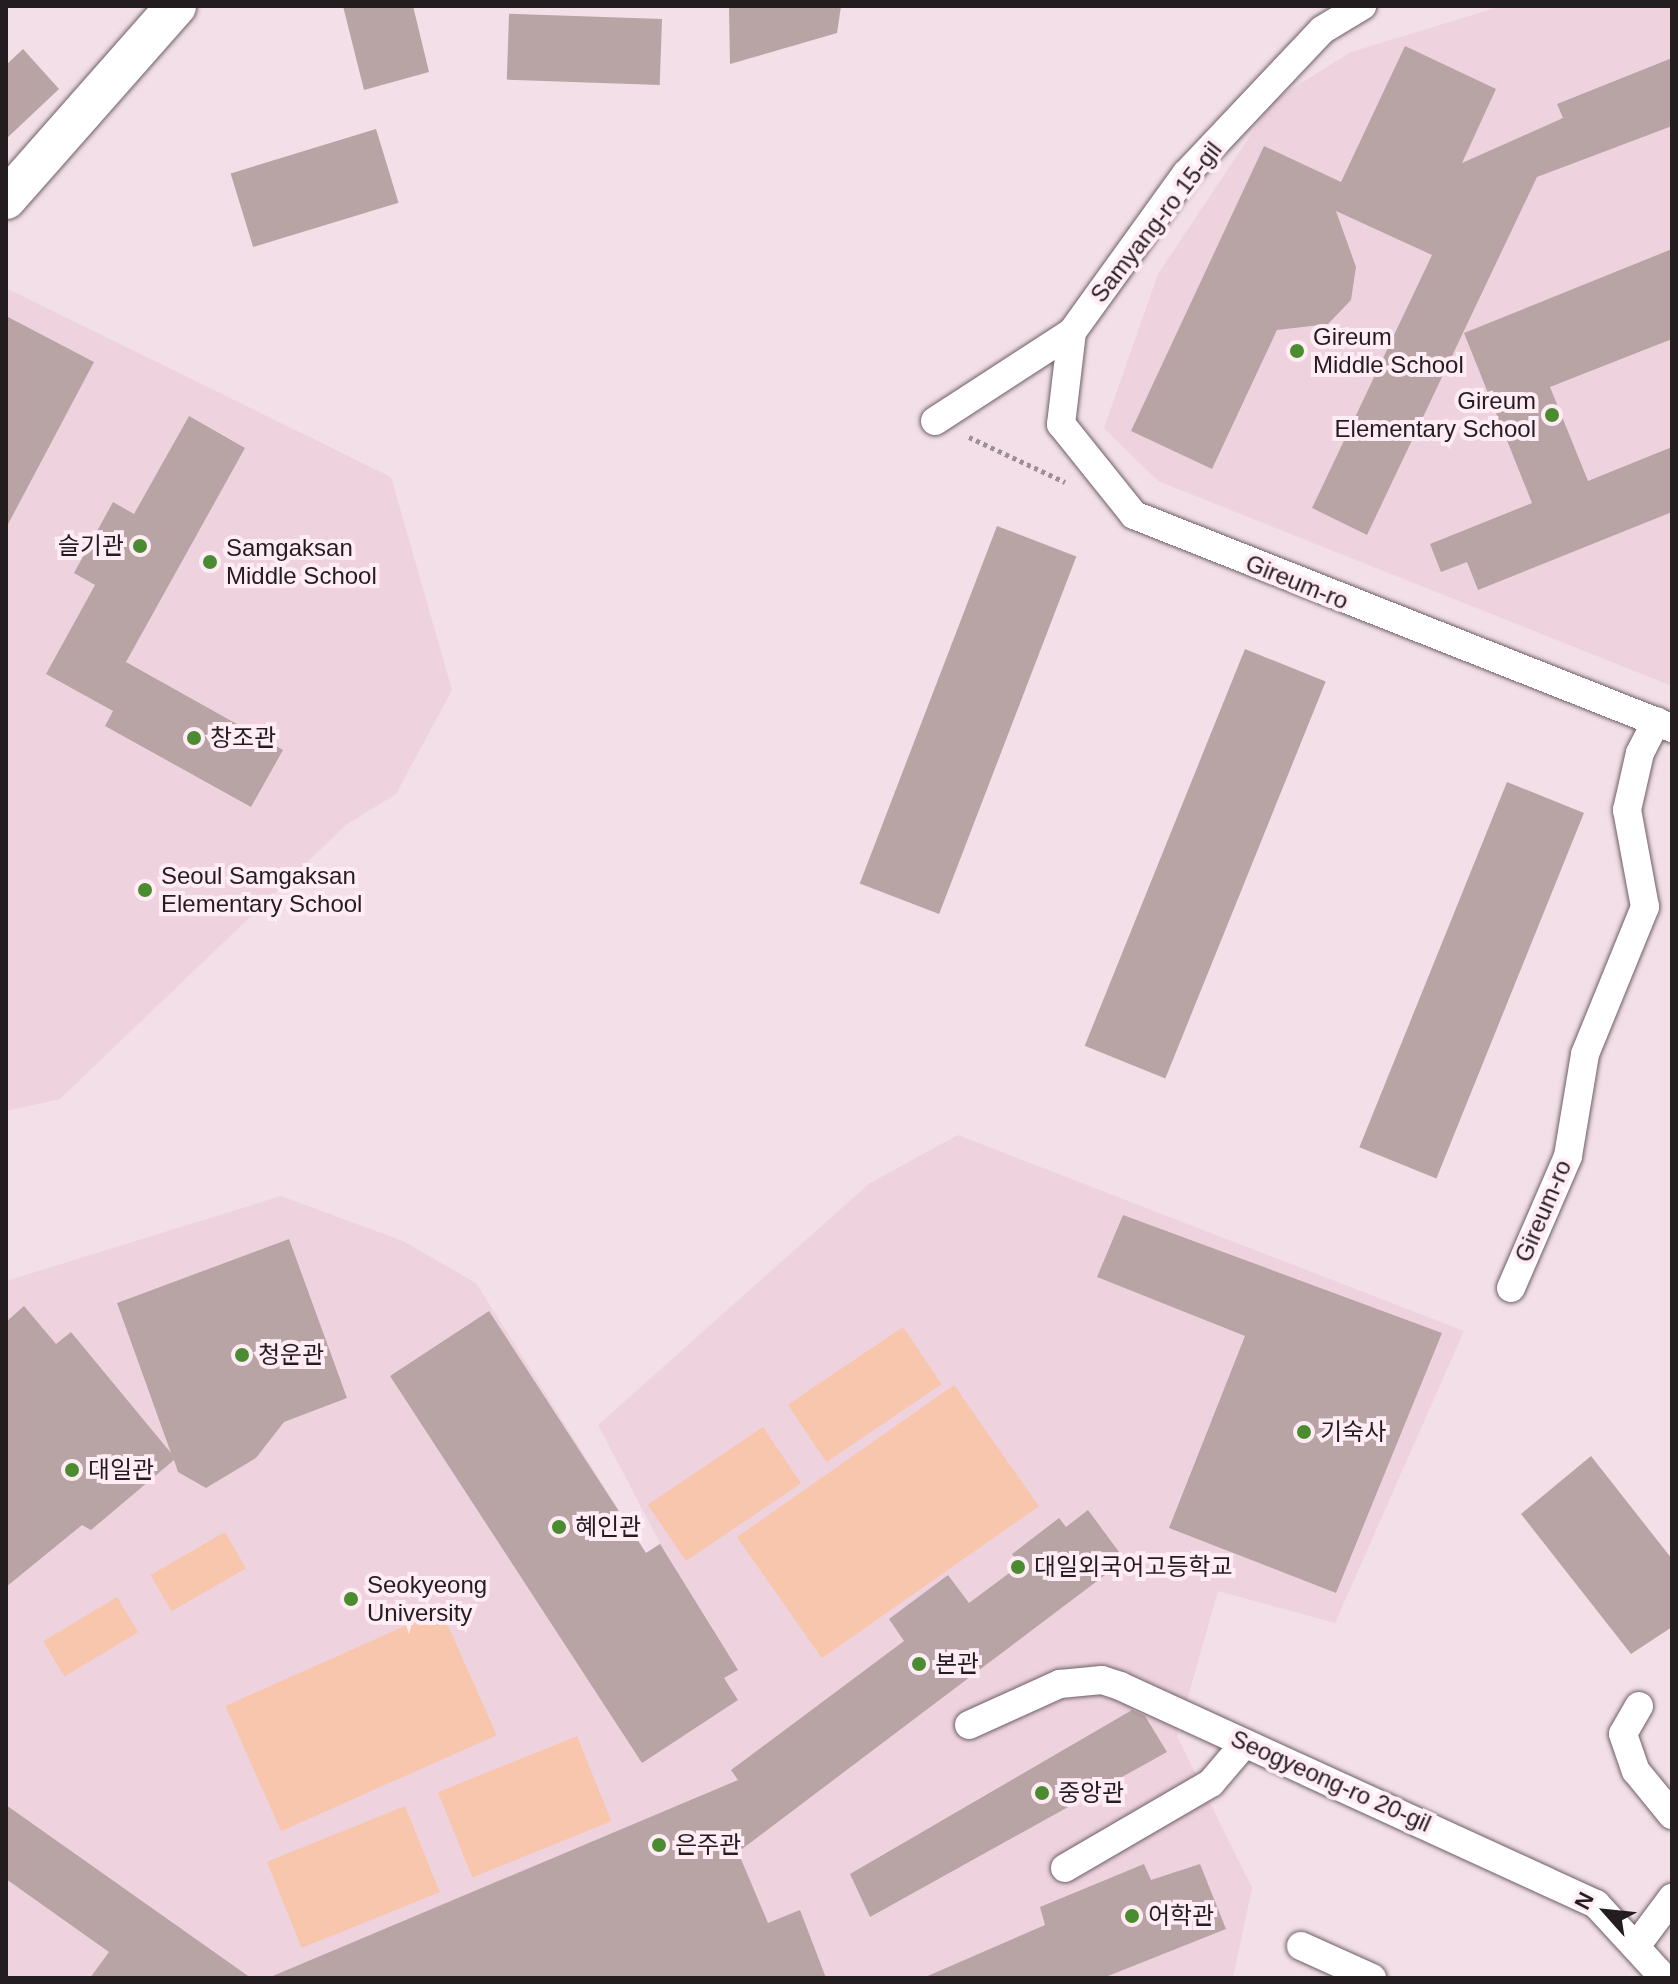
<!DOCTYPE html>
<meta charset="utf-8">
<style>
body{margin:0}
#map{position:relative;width:1678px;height:1984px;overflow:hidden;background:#f2dfe7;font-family:Arial,"Noto Sans KR",sans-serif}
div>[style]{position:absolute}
.built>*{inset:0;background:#eed3df}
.green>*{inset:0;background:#f7c6ad;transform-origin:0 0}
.building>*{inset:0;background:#b8a4a4;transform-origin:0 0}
.path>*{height:5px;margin-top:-2.5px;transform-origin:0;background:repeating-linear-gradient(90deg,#9d8f95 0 4px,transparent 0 8px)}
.roads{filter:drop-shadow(0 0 2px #6f5f66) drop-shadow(0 0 2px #6f5f66)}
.street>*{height:28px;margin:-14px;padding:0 14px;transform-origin:14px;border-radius:14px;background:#fff}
.secondary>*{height:40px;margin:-20px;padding:0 20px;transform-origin:20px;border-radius:20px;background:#fff}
.dots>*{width:22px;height:22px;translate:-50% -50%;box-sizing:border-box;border:4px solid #ffecf5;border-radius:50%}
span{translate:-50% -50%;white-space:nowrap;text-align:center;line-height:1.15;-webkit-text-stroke:8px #ffecf5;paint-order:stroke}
.street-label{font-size:24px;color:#241d20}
.poi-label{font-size:24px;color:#241d20}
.left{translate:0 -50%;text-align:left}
.right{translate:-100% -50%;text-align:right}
.frame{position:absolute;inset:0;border:8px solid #241d20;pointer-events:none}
.north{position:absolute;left:1566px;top:1872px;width:80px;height:80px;-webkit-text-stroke:6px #ffecf5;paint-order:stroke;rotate:297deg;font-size:22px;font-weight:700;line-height:32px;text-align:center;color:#241d20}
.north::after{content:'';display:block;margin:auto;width:28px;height:36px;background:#241d20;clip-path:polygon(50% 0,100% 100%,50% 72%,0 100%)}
</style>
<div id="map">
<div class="built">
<div style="clip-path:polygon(1502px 6px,1672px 6px,1672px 686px,1158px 481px,1104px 428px,1158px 274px,1274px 100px,1351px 52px)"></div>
<div style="clip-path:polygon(6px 288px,391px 477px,452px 690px,396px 794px,346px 825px,60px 1099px,6px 1111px)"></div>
<div style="clip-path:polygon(958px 1135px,1464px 1331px,1335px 1623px,1218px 1591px,1177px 1736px,1252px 1888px,1233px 1978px,6px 1978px,6px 1281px,281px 1196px,403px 1241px,476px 1283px,646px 1553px,660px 1543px,598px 1425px,870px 1183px)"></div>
</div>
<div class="green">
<div style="left:903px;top:1327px;width:69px;height:139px;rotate:56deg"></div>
<div style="left:954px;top:1385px;width:148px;height:265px;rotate:55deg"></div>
<div style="left:763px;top:1427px;width:68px;height:139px;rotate:56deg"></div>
<div style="left:225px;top:1532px;width:42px;height:86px;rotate:60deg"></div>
<div style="left:117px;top:1597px;width:41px;height:86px;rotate:59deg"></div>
<div style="left:441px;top:1610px;width:137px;height:236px;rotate:66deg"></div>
<div style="left:577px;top:1736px;width:92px;height:150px;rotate:68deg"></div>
<div style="left:405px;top:1806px;width:93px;height:149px;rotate:68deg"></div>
</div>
<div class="building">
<div style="clip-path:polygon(343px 6px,413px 6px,429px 72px,364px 90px)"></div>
<div style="clip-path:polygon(729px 6px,841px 6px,837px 33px,730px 64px)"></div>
<div style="left:662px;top:19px;width:66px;height:153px;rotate:92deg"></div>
<div style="clip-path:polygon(1405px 46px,1496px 89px,1462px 163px,1563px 118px,1557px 104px,1672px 58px,1672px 126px,1537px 177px,1367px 535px,1312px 508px,1432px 255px,1336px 211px,1356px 267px,1351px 300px,1328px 324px,1277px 330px,1212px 469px,1131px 431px,1264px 146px,1341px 182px)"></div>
<div style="clip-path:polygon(23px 49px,59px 89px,6px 139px,6px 65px)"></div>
<div style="left:376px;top:129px;width:77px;height:152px;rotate:73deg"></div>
<div style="clip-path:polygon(1672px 249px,1672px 339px,1550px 387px,1588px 481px,1672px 447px,1672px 512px,1478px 590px,1467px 562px,1441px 572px,1430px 544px,1532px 503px,1464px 333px)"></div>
<div style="clip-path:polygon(6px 316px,94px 362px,6px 528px)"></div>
<div style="clip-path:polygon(189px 416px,245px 448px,126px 662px,283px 750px,251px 807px,105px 726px,113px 711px,46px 674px,95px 585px,74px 573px,113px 502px,134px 514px)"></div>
<div style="left:997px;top:526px;width:85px;height:383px;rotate:21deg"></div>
<div style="left:1245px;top:649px;width:87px;height:428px;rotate:22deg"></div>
<div style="left:1507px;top:782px;width:83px;height:394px;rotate:22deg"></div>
<div style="clip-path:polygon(1123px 1215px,1442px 1333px,1336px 1593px,1169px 1528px,1245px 1336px,1097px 1277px)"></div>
<div style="clip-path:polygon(289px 1239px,347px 1398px,284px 1422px,256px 1458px,206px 1488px,178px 1472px,174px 1460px,91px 1530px,82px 1525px,6px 1587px,6px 1322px,24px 1306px,56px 1344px,71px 1332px,171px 1453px,117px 1303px)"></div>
<div style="clip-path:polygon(489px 1311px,646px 1553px,660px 1544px,738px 1670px,724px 1678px,738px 1700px,642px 1763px,390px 1376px)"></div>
<div style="clip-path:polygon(1591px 1456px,1672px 1559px,1672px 1627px,1631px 1654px,1521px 1514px)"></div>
<div style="clip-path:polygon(1088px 1510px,1125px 1560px,738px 1852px,768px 1923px,800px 1910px,826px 1978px,268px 1978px,738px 1780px,731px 1770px,904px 1641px,889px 1619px,948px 1575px,969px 1603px,1020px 1565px,1012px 1554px,1059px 1518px,1066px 1527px)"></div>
<div style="clip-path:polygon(1132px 1710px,1145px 1716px,1167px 1752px,870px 1917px,850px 1874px)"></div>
<div style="clip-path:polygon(6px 1805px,251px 1978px,90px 1978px,109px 1952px,6px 1879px)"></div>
<div style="clip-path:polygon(1144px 1864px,1151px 1880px,1200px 1864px,1226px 1929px,1103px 1978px,923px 1978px,1045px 1925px,1040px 1907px)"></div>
</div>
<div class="path">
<div style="left:969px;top:437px;width:106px;rotate:25.1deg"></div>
</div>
<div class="roads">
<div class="street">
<div style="left:1072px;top:332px;width:93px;rotate:96.8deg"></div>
<div style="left:1061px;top:424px;width:117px;rotate:51.3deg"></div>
<div style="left:1134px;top:515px;width:579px;rotate:21.6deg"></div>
<div style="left:935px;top:421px;width:163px;rotate:-33deg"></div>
<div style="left:1072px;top:332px;width:195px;rotate:-54.2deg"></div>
<div style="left:1186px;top:174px;width:198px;rotate:-46.6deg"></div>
<div style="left:1322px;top:30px;width:47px;rotate:-31deg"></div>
<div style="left:1511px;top:1288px;width:144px;rotate:-66.6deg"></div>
<div style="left:1568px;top:1156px;width:103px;rotate:-80.5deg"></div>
<div style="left:1585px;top:1054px;width:159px;rotate:-67.8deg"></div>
<div style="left:1645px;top:907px;width:99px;rotate:-100.5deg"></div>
<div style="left:1627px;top:810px;width:58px;rotate:-77.2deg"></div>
<div style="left:1640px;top:753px;width:36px;rotate:-63deg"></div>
<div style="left:1639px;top:1706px;width:32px;rotate:120deg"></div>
<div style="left:1623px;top:1734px;width:39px;rotate:71deg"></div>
<div style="left:1636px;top:1771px;width:57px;rotate:50.7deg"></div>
<div style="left:969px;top:1725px;width:100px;rotate:-24.3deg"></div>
<div style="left:1060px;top:1684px;width:42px;rotate:-5.4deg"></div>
<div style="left:1102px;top:1680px;width:19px;rotate:18deg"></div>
<div style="left:1120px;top:1686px;width:524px;rotate:24.61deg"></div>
<div style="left:1596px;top:1904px;width:100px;rotate:47.4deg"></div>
<div style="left:1065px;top:1868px;width:169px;rotate:-30.2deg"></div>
<div style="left:1211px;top:1783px;width:52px;rotate:-49.6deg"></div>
<div style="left:1637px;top:1945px;width:59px;rotate:-53.3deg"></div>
<div style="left:1301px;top:1946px;width:78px;rotate:24.3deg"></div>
</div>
<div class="secondary">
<div style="left:6px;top:199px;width:257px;rotate:-48.6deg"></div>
</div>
</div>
<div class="dots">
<div style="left:1297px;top:351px;background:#4a8c2f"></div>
<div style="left:1552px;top:415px;background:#4a8c2f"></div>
<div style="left:140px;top:546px;background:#4a8c2f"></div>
<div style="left:210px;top:562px;background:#4a8c2f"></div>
<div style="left:194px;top:738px;background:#4a8c2f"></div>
<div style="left:145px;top:890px;background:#4a8c2f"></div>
<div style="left:242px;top:1355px;background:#4a8c2f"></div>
<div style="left:1304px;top:1432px;background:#4a8c2f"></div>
<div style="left:72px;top:1470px;background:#4a8c2f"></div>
<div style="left:559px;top:1527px;background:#4a8c2f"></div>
<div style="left:1018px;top:1567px;background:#4a8c2f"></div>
<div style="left:351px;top:1599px;background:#4a8c2f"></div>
<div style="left:919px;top:1664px;background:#4a8c2f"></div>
<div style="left:1042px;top:1793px;background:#4a8c2f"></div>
<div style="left:659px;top:1845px;background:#4a8c2f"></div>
<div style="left:1132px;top:1916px;background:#4a8c2f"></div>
</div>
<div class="street-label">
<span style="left:1156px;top:222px;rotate:-52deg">Samyang-ro 15-gil</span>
<span style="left:1297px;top:582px;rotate:22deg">Gireum-ro</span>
<span style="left:1543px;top:1211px;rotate:-67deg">Gireum-ro</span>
<span style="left:1331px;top:1781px;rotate:24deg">Seogyeong-ro 20-gil</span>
</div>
<div class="poi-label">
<span class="left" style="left:1313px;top:351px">Gireum<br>Middle School</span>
<span class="right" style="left:1536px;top:415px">Gireum<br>Elementary School</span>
<span class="right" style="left:124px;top:546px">슬기관</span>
<span class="left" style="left:226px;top:562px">Samgaksan<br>Middle School</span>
<span class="left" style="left:210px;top:738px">창조관</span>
<span class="left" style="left:161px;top:890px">Seoul Samgaksan<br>Elementary School</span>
<span class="left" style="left:258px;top:1355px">청운관</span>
<span class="left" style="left:1320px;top:1432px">기숙사</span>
<span class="left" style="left:88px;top:1470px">대일관</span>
<span class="left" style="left:575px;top:1527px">혜인관</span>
<span class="left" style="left:1034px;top:1567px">대일외국어고등학교</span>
<span class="left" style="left:367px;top:1599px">Seokyeong<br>University</span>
<span class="left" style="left:935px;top:1664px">본관</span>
<span class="left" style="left:1058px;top:1793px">중앙관</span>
<span class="left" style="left:675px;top:1845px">은주관</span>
<span class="left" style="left:1148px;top:1916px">어학관</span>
</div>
<div class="frame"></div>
<div class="north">N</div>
</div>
